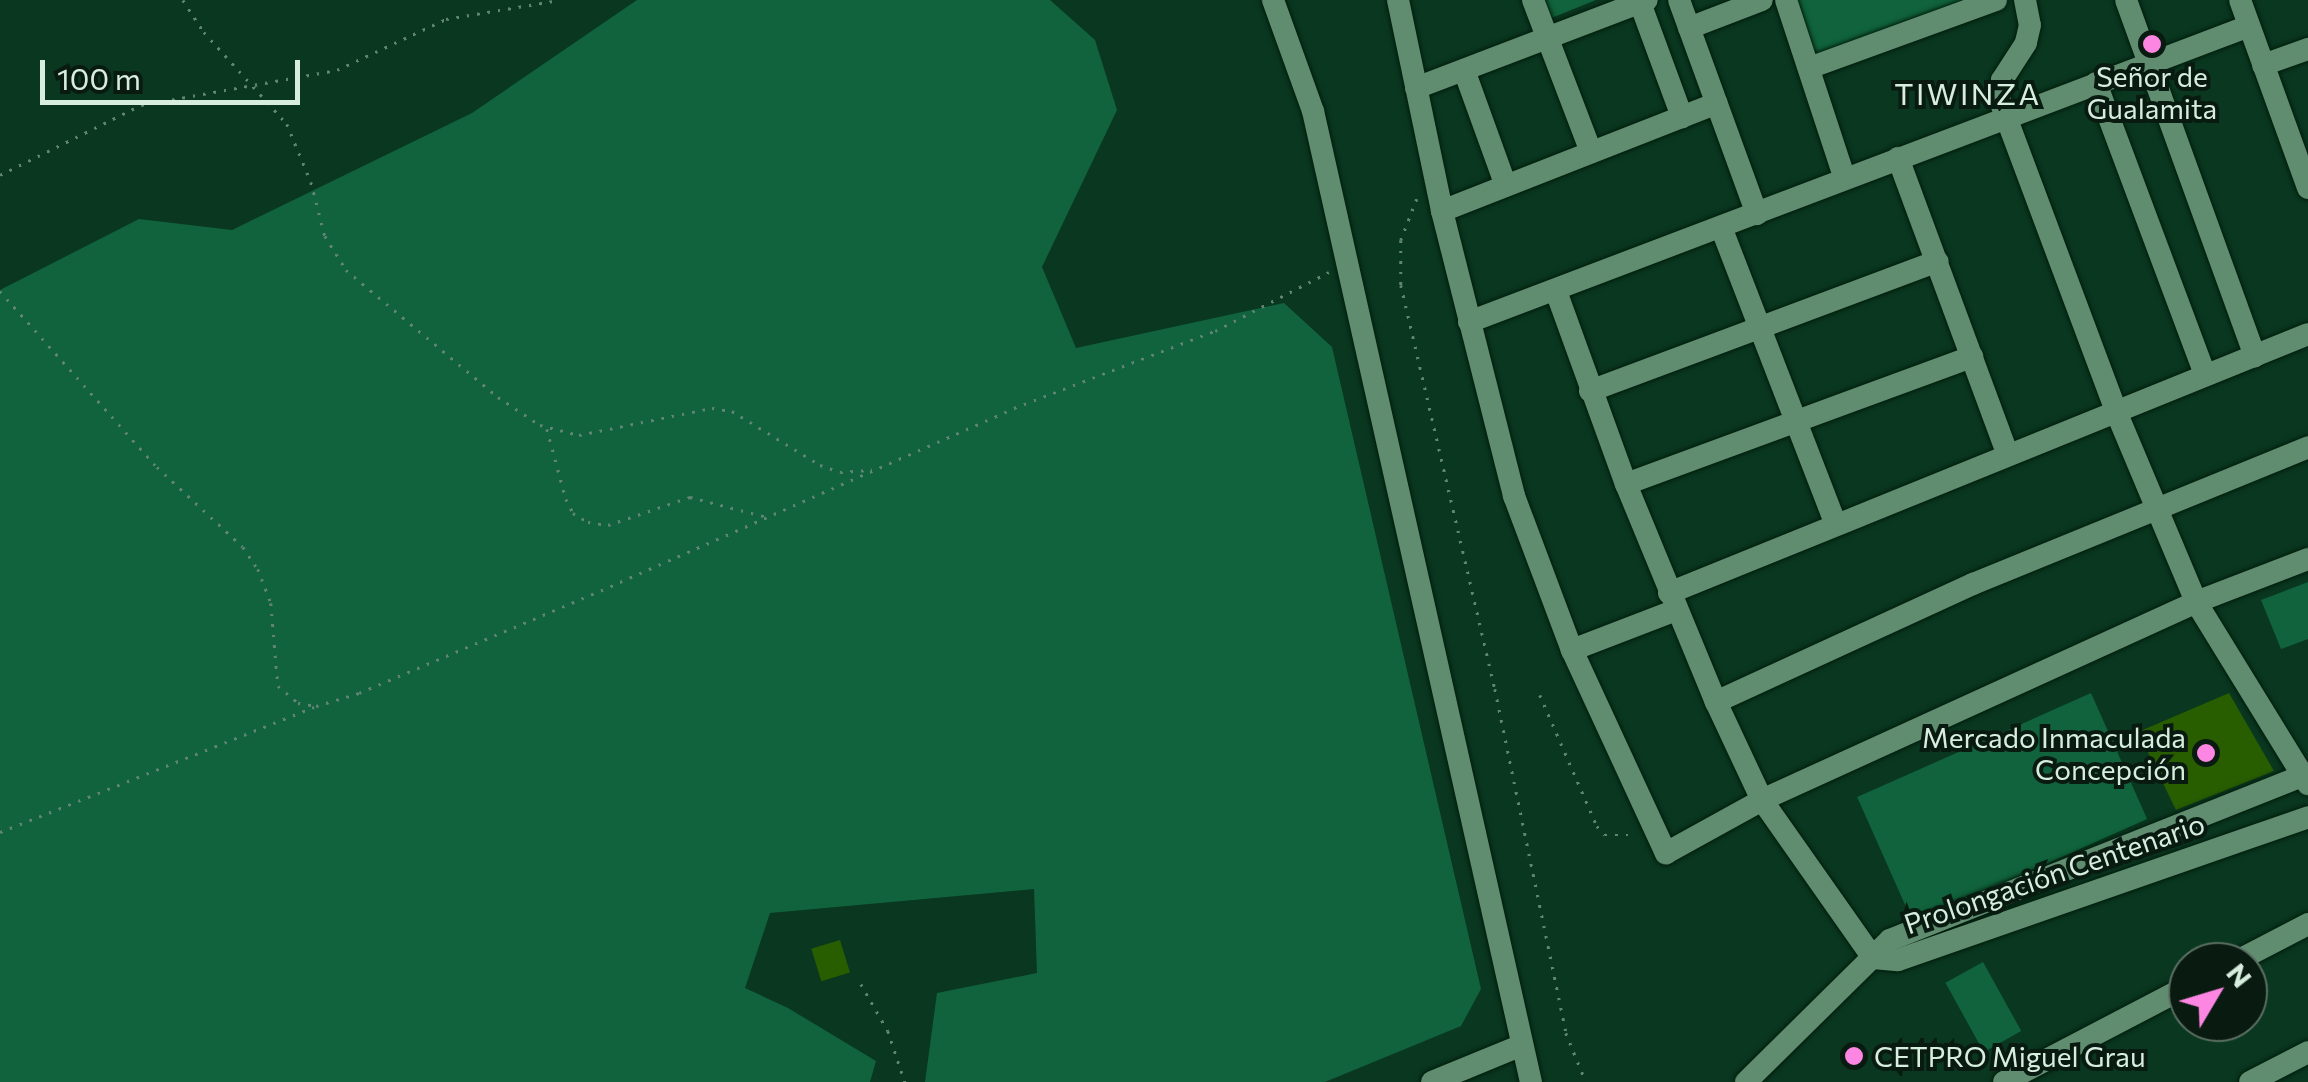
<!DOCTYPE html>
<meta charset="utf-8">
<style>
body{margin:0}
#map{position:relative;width:2308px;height:1082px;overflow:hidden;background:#0a3720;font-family:Commissioner,sans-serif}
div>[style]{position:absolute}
.green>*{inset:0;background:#10633c;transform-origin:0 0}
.building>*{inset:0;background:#285d00;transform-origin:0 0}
.path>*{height:2.5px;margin-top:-1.25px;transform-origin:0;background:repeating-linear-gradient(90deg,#618572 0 2.5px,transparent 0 10.5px)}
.roads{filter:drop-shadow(0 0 2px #001d0c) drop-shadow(0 0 2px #001d0c)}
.minor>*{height:22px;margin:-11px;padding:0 11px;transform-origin:11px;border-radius:11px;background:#608c70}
.dots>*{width:28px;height:28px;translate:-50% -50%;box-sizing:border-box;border:5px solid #091b10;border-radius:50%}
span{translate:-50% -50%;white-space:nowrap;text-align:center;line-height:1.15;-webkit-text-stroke:8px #091b10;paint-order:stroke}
.poi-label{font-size:28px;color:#d7eedf}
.right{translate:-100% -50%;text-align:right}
.left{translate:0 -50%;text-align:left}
.street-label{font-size:28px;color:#d7eedf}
.neighbourhood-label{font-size:30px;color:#d7eedf;letter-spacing:2.5px}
.north{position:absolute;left:2168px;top:942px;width:100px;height:100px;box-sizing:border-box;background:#091b10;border:2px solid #5b6f63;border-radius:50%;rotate:52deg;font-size:28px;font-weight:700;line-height:40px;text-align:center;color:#d7eedf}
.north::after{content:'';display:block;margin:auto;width:35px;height:45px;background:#fd86e2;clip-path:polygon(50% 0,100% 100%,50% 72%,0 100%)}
.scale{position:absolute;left:40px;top:60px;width:260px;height:45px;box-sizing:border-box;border:5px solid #d7eedf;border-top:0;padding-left:12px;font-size:30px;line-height:35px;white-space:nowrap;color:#d7eedf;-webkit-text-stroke:8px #091b10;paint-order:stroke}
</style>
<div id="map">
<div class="green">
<div style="clip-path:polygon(637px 0,1050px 0,1095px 40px,1117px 110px,1042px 267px,1076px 348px,1284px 303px,1332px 347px,1481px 989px,1461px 1026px,1325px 1082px,925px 1082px,937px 993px,1037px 973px,1034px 889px,770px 913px,745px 988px,788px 1008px,876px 1061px,870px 1082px,0 1082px,0 290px,139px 219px,232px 230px,472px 113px)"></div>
<div style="clip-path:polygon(1541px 0,1596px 0,1549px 19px)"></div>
<div style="clip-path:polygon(1793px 0,1977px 0,1813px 59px)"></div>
<div style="clip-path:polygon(2308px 582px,2308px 639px,2281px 649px,2261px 600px)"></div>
<div style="left:2091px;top:693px;width:138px;height:256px;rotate:66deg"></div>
<div style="left:1983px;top:962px;width:79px;height:43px;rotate:61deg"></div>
</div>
<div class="building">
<div style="clip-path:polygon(2229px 693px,2274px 771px,2176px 810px,2138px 732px)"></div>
<div style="left:840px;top:940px;width:34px;height:30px;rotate:73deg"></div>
</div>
<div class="path">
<div style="left:183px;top:0;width:38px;rotate:57deg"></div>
<div style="left:204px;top:32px;width:124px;rotate:47.9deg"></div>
<div style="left:287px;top:124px;width:63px;rotate:67.5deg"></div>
<div style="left:311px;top:182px;width:56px;rotate:75.5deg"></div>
<div style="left:325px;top:236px;width:40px;rotate:58deg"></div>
<div style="left:346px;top:270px;width:198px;rotate:39.9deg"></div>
<div style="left:498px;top:397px;width:50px;rotate:33.7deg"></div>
<div style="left:540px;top:425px;width:40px;rotate:14.4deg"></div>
<div style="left:579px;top:435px;width:136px;rotate:-11.5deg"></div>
<div style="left:712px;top:408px;width:20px;rotate:9deg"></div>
<div style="left:732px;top:411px;width:103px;rotate:31.5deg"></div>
<div style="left:820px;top:465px;width:21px;rotate:19deg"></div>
<div style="left:840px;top:472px;width:32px;rotate:-4deg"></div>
<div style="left:0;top:175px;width:157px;rotate:-26.4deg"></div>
<div style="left:141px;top:105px;width:199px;rotate:-10.1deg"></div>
<div style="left:337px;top:70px;width:120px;rotate:-25.1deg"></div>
<div style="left:446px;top:19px;width:115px;rotate:-9.5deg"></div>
<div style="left:1417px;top:199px;width:44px;rotate:111.3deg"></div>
<div style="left:1401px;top:240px;width:45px;rotate:90deg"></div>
<div style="left:1401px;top:285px;width:415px;rotate:76.9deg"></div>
<div style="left:1495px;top:689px;width:351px;rotate:78.3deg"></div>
<div style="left:1566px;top:1033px;width:53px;rotate:67.8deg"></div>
<div style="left:0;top:291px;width:236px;rotate:48.3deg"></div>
<div style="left:157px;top:467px;width:117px;rotate:42.9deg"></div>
<div style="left:243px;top:547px;width:27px;rotate:56deg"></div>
<div style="left:258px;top:569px;width:36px;rotate:69deg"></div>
<div style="left:271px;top:603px;width:83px;rotate:85.2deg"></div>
<div style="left:278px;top:686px;width:26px;rotate:40deg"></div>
<div style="left:298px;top:703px;width:18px;rotate:9deg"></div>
<div style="left:316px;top:706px;width:45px;rotate:-16.8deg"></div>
<div style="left:359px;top:693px;width:284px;rotate:-23deg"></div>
<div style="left:620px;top:582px;width:431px;rotate:-23.8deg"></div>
<div style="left:1014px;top:408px;width:215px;rotate:-21deg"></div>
<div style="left:1215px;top:331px;width:128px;rotate:-27.4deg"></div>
<div style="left:547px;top:429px;width:73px;rotate:74.8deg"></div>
<div style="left:566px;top:499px;width:16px;rotate:63deg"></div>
<div style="left:573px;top:513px;width:17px;rotate:31deg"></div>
<div style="left:588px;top:522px;width:20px;rotate:9deg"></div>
<div style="left:608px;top:525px;width:87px;rotate:-18.9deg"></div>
<div style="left:690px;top:497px;width:80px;rotate:14.6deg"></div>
<div style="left:1540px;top:695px;width:143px;rotate:66.5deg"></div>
<div style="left:1597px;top:826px;width:12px;rotate:48deg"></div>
<div style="left:1605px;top:835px;width:28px"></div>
<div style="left:0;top:832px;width:338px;rotate:-21.7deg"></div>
<div style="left:861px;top:984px;width:54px;rotate:60.1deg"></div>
<div style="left:888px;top:1031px;width:54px;rotate:71.6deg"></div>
</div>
<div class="roads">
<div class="minor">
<div style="left:1273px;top:0;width:118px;rotate:70.2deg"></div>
<div style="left:1313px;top:111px;width:995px;rotate:77.35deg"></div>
<div style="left:1398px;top:0;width:216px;rotate:78.2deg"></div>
<div style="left:1442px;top:211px;width:294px;rotate:75.8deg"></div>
<div style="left:1514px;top:496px;width:165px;rotate:69.4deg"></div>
<div style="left:1572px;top:650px;width:224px;rotate:65.2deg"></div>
<div style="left:1666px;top:853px;width:110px;rotate:-28.9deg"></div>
<div style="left:1762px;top:800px;width:477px;rotate:-24.5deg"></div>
<div style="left:2196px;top:602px;width:120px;rotate:-21deg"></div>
<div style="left:1533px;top:0;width:163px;rotate:69.1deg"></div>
<div style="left:1639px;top:0;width:125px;rotate:69.8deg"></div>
<div style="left:1679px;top:0;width:228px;rotate:70deg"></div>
<div style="left:1786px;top:0;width:188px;rotate:71.8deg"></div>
<div style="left:2025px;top:0;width:25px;rotate:79deg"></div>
<div style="left:2030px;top:25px;width:18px;rotate:103deg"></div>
<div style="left:2026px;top:43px;width:44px;rotate:123deg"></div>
<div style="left:2002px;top:80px;width:18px;rotate:99deg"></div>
<div style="left:1999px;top:98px;width:332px;rotate:69.5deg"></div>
<div style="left:2115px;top:409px;width:209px;rotate:67.2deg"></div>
<div style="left:2196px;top:602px;width:214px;rotate:58.4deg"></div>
<div style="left:2126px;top:0;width:379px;rotate:70.1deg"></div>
<div style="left:2240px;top:0;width:200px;rotate:70.1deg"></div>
<div style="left:1689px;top:28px;width:78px;rotate:-21deg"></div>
<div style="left:2263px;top:65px;width:48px;rotate:-19.6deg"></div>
<div style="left:1809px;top:68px;width:199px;rotate:-20deg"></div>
<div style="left:1464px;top:70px;width:123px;rotate:70.1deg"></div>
<div style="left:2096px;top:83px;width:312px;rotate:69.5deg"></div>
<div style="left:1416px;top:88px;width:247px;rotate:-20.9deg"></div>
<div style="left:1898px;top:158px;width:314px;rotate:69.7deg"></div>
<div style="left:1442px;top:211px;width:295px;rotate:-21.4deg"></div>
<div style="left:1721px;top:227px;width:317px;rotate:68.9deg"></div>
<div style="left:1556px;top:291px;width:205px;rotate:70.1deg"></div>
<div style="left:1626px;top:484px;width:236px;rotate:67.6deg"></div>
<div style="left:1716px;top:702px;width:108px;rotate:64.9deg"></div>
<div style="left:1762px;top:800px;width:193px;rotate:54.9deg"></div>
<div style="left:1469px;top:322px;width:834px;rotate:-20.78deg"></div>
<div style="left:1590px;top:391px;width:371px;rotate:-20.5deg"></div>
<div style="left:1626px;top:484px;width:369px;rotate:-20.2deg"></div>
<div style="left:1669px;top:593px;width:689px;rotate:-22.06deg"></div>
<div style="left:1572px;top:650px;width:111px;rotate:-21deg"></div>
<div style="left:1716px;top:702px;width:283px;rotate:-24.7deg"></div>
<div style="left:1973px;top:584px;width:362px;rotate:-22.2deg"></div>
<div style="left:1873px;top:958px;width:25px;rotate:5deg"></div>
<div style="left:1898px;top:960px;width:434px;rotate:-19.2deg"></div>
<div style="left:2235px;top:962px;width:82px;rotate:-27.5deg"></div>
<div style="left:1432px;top:1082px;width:97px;rotate:-22.3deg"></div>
<div style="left:1746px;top:1082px;width:202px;rotate:-44.6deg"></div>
<div style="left:1890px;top:940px;width:450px;rotate:-21.7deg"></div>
<div style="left:2004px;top:1082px;width:208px;rotate:-27.6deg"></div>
<div style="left:2250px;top:1082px;width:65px;rotate:-27.3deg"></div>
</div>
</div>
<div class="dots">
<div style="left:2152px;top:44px;background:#fd86e2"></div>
<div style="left:2206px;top:753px;background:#fd86e2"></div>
<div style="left:1854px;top:1056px;background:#fd86e2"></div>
</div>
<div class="poi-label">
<span style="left:2152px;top:92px">Señor de<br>Gualamita</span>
<span class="right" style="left:2186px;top:753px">Mercado Inmaculada<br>Concepción</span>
<span class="left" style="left:1874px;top:1056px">CETPRO Miguel Grau</span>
</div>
<div class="street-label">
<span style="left:2054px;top:873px;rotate:-19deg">Prolongación Centenario</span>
</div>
<div class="neighbourhood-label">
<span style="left:1968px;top:93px">TIWINZA</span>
</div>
<div class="north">N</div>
<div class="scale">100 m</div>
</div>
